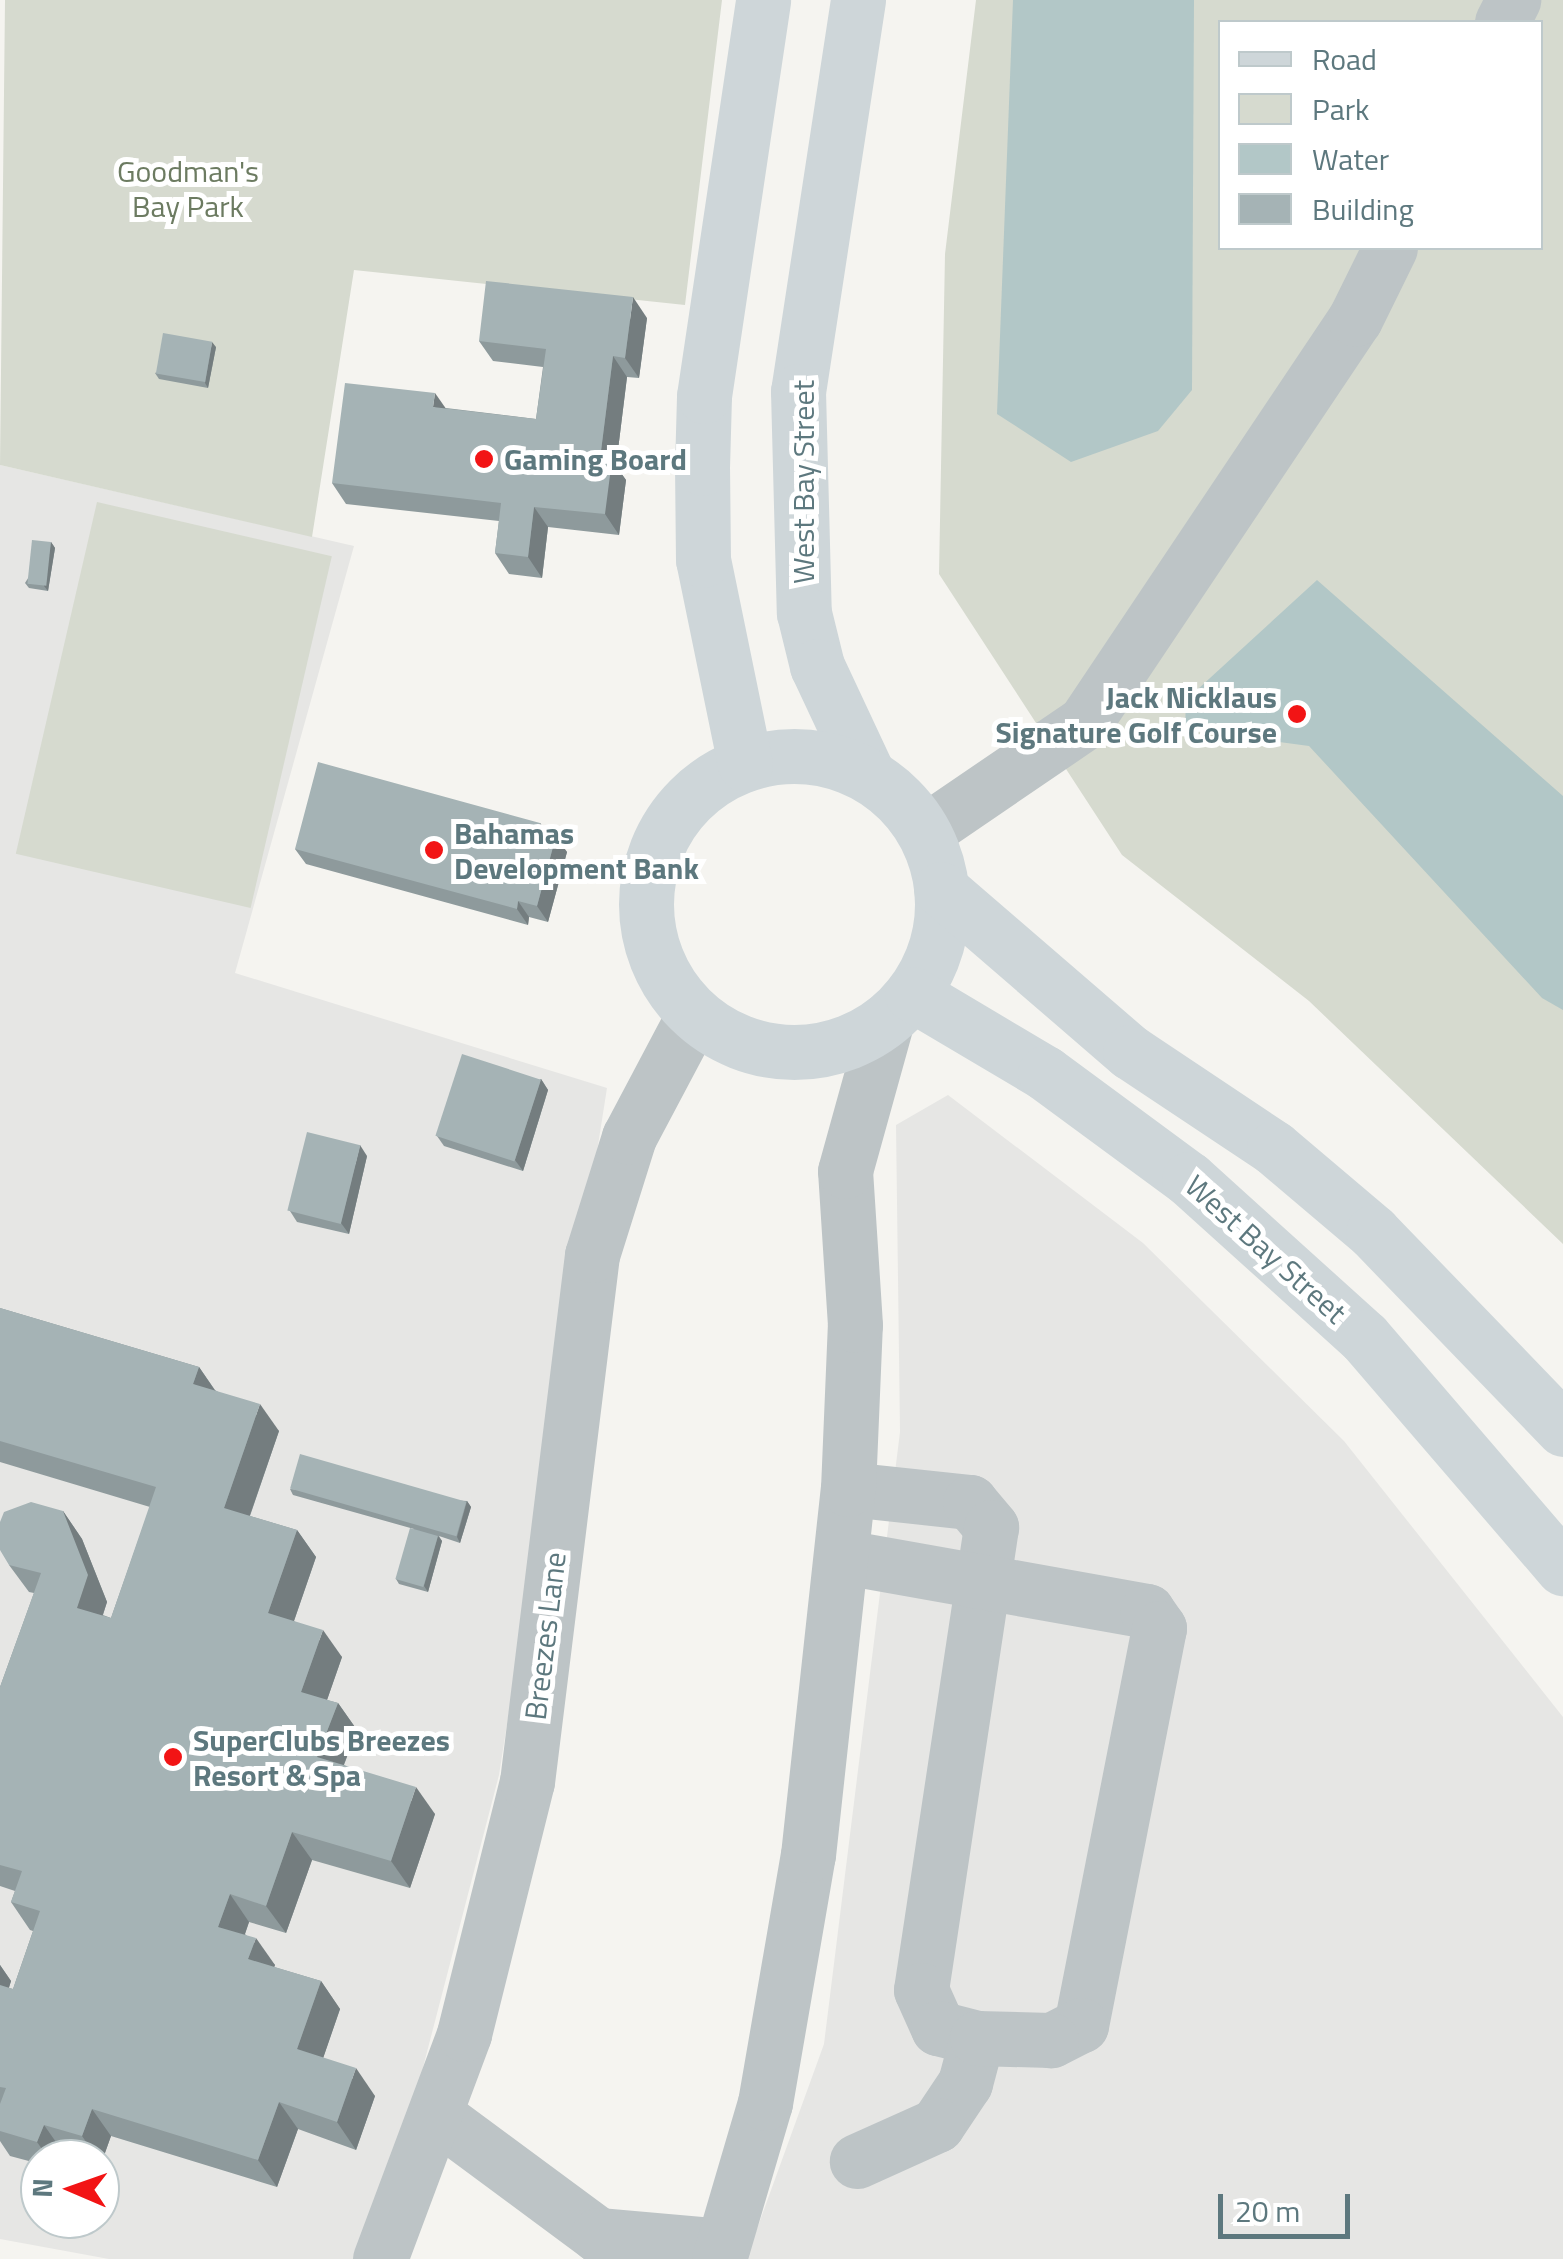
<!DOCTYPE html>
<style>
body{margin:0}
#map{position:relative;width:1563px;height:2259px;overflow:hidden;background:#f5f4f0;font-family:"Titillium Web",sans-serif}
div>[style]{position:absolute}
.built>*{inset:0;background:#e6e6e4}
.green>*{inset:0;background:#d6dacf;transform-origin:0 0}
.water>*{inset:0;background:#b2c7c7}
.minor>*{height:55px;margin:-27.5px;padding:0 27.5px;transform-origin:27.5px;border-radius:27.5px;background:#bdc4c6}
.major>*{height:55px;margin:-27.5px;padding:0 27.5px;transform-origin:27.5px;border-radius:27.5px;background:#ced6d9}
.major>.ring{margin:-27.5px;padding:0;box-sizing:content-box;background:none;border:55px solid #ced6d9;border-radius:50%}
.wall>*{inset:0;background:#8e9a9c}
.shaded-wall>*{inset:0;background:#747d7f}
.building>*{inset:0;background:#a5b3b5;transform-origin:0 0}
.dots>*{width:28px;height:28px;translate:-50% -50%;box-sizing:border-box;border:5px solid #fff;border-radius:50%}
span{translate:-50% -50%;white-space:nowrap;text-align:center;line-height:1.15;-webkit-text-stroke:10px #fff;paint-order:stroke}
.park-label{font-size:30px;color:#6c7b61}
.poi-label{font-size:30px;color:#5d787e;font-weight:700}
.left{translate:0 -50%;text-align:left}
.right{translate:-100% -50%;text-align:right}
.street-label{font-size:30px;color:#5d787e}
.legend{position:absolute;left:1218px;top:20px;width:325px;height:230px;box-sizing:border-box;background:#fff;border:2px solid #bec9cb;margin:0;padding:12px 18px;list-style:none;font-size:30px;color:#5d787e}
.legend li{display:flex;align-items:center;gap:20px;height:50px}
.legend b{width:50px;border:2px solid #bec9cb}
.north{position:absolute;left:20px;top:2139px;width:100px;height:100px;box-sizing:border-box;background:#fff;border:2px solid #bec9cb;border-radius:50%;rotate:272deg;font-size:28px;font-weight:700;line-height:40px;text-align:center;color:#5d787e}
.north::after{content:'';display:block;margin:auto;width:35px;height:45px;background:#f21415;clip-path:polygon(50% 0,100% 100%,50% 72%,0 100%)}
.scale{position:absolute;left:1218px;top:2194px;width:132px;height:45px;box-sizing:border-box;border:5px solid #5d787e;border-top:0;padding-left:12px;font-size:30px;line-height:35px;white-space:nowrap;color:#5d787e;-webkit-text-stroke:8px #fff;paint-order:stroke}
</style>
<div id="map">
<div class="built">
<div style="clip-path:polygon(evenodd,0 465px,354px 546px,235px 973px,607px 1088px,499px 1775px,401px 2152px,354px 2259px,109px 2259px,0 2239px,0 465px,40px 2159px,100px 2159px,100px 2219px,40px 2219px,40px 2159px)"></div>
<div style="clip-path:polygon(948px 1095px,1143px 1243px,1344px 1441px,1563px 1717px,1563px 2259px,746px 2259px,824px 2044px,900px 1432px,896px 1125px)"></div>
</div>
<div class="green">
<div style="clip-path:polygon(5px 0,722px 0,685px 305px,354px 270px,312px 537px,0 465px)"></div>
<div style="clip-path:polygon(evenodd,976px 0,1563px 0,1563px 1244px,1309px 1001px,1122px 855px,939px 574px,945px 254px,976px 0,1220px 22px,1540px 22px,1540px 248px,1220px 248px,1220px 22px)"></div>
<div style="left:97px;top:502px;width:241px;height:361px;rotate:13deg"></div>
</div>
<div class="water">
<div style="clip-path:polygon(1013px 0,1194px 0,1192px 390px,1158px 431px,1071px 462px,997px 414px)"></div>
<div style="clip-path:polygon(1317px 580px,1563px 796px,1563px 1010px,1542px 998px,1309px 746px,1185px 729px,1186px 700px)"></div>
</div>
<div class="minor">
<div style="left:1502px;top:22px;width:25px;rotate:-63deg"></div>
<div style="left:924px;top:832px;width:195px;rotate:-34.3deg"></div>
<div style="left:1085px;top:722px;width:485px;rotate:-56.2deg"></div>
<div style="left:1355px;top:319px;width:79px;rotate:-63.8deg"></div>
<div style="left:848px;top:1489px;width:123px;rotate:6.1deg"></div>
<div style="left:970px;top:1502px;width:33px;rotate:50deg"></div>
<div style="left:991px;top:1527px;width:468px;rotate:98.6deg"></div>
<div style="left:921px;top:1990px;width:42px;rotate:65.9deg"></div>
<div style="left:938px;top:2028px;width:40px;rotate:14.4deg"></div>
<div style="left:977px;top:2038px;width:47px;rotate:104.9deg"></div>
<div style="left:965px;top:2083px;width:50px;rotate:123.7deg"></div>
<div style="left:937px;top:2125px;width:88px;rotate:155.8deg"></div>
<div style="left:844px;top:1557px;width:308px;rotate:10.1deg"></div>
<div style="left:1147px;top:1611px;width:21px;rotate:55deg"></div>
<div style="left:1159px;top:1628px;width:405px;rotate:101.1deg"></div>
<div style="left:1081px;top:2025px;width:34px;rotate:153deg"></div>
<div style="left:1051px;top:2040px;width:74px;rotate:-178.5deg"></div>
<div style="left:436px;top:2115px;width:202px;rotate:36.5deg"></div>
<div style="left:598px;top:2235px;width:125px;rotate:5deg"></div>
<div style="left:380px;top:2259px;width:240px;rotate:-69.5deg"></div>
<div style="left:464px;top:2034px;width:260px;rotate:-76deg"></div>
<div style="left:527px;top:1782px;width:531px;rotate:-82.97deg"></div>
<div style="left:592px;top:1255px;width:124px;rotate:-72.6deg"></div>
<div style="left:629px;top:1137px;width:139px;rotate:-62.1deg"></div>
<div style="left:719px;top:2259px;width:163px;rotate:-73.6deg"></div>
<div style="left:765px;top:2103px;width:252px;rotate:-80.2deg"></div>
<div style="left:808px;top:1855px;width:368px;rotate:-83.8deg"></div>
<div style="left:848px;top:1489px;width:164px;rotate:-87.6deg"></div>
<div style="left:855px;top:1325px;width:154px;rotate:-93.7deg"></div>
<div style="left:845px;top:1171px;width:157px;rotate:-74.5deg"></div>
</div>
<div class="major">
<div style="left:858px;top:0;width:396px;rotate:98.7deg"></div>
<div style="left:798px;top:391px;width:222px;rotate:88.5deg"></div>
<div style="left:804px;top:613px;width:55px;rotate:76.2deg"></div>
<div style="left:817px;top:666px;width:120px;rotate:64.9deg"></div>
<div class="ring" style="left:646px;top:756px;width:241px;height:241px"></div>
<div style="left:745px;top:764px;width:208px;rotate:-101.6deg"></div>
<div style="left:703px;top:560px;width:92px;rotate:-90.6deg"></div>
<div style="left:702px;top:468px;width:72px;rotate:-88.4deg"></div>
<div style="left:704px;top:396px;width:400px;rotate:-81.5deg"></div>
<div style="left:941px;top:889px;width:250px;rotate:40.8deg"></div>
<div style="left:1130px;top:1052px;width:173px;rotate:33.7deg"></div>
<div style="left:1274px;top:1148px;width:130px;rotate:40.3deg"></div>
<div style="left:1373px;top:1232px;width:274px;rotate:46deg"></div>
<div style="left:912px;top:994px;width:155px;rotate:30.7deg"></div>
<div style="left:1045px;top:1073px;width:179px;rotate:36.4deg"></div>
<div style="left:1189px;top:1179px;width:236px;rotate:42.1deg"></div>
<div style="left:1364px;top:1337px;width:305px;rotate:49.3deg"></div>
</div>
<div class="wall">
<div style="clip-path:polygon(647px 318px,639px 378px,627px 377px,616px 466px,626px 480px,619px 535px,548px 527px,542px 578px,509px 574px,495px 553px,499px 521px,346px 504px,332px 483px,446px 408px,536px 419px,543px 367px,493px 361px,479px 341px)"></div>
<div style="clip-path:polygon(216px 347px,208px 388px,159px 379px,155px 373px)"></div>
<div style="clip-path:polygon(51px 542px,55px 548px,48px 591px,29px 588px,25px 583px)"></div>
<div style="clip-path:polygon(540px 823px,548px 834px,567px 852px,548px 922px,529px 917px,528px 925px,306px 864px,295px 849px)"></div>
<div style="clip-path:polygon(541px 1079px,548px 1090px,523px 1171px,444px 1146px,437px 1136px)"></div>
<div style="clip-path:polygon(367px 1156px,349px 1234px,297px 1222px,290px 1211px)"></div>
<div style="clip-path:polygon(0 1308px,199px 1367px,215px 1390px,279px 1431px,250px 1516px,297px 1530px,316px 1557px,294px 1621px,342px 1657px,327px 1700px,338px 1703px,357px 1730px,344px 1765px,435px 1814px,410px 1888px,312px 1860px,286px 1933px,249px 1922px,245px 1934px,275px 1965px,274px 1967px,321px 1981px,340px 2009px,323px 2058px,375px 2096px,356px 2150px,298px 2129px,277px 2187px,111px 2136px,101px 2164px,100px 2159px,86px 2159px,63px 2152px,60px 2159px,40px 2159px,40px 2164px,10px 2156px,0 2141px,0 1965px,11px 1981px,9px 1988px,13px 1989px,33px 1931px,30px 1930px,11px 1902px,15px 1891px,0 1886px,0 1687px,34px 1593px,29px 1592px,9px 1565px,63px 1511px,82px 1539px,107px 1602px,103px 1615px,111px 1618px,150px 1507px,0 1462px)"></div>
<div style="clip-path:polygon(290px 1489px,467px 1501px,471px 1507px,460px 1543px,439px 1536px,442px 1541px,428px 1592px,399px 1584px,396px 1579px,414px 1529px,293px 1495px)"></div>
</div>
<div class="shaded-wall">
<div style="clip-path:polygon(633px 297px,647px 318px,639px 378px,625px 358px)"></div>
<div style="clip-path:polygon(212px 342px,216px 347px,208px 388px,205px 383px)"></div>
<div style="clip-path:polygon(613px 356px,627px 377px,616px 466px,626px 480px,619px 535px,605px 514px,600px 459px)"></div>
<div style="clip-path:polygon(435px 393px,449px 413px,433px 407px)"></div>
<div style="clip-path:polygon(534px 507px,548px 527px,542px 578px,528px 557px)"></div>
<div style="clip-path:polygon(51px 542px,55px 548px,48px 591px,44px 586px)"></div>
<div style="clip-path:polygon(540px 823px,551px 839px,538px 832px)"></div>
<div style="clip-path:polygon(556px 836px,567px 852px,548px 922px,537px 906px)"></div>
<div style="clip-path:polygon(518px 901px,529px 917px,528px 925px,517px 909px)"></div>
<div style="clip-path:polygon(541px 1079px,548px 1090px,523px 1171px,515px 1160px)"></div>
<div style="clip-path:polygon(360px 1145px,367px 1156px,349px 1234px,341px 1223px)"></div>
<div style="clip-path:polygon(199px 1367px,218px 1395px,193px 1384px)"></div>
<div style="clip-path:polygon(260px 1404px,279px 1431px,243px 1535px,224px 1508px)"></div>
<div style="clip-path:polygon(467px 1501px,471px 1507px,460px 1543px,457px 1537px)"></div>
<div style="clip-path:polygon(63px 1511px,82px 1539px,107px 1602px,96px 1635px,77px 1608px)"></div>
<div style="clip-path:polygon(297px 1530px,316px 1557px,287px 1641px,268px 1613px)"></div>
<div style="clip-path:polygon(438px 1536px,442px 1541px,428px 1592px,424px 1586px)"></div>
<div style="clip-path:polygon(323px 1630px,342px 1657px,320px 1720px,301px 1692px)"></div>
<div style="clip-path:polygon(338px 1703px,357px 1730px,336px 1785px,317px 1757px)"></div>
<div style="clip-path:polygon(416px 1787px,435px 1814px,410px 1888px,391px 1861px)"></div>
<div style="clip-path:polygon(292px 1832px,312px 1860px,286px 1933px,266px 1906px)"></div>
<div style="clip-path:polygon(230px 1894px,249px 1922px,238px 1954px,218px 1927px)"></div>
<div style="clip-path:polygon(256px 1938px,275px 1965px,267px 1986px,248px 1959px)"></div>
<div style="clip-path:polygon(0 1965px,11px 1981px,2px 2008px,0 2004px)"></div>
<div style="clip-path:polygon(321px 1981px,340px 2009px,317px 2076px,297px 2049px)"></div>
<div style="clip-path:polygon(356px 2068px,375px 2096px,356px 2150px,337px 2122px)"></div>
<div style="clip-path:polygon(279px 2102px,298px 2129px,277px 2187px,258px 2160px)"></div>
<div style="clip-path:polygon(92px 2109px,111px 2136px,101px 2164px,100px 2159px,98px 2159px,82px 2136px)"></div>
<div style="clip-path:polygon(44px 2125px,63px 2152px,60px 2159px,49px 2159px,37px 2142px)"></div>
</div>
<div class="building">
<div style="clip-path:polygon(486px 281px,633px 297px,625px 358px,613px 356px,600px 459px,612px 460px,605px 514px,534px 507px,528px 557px,495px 553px,501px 503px,332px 483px,345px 383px,435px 393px,433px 407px,536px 419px,546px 349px,479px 341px)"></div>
<div style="left:163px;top:333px;width:50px;height:41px;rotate:10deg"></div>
<div style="left:32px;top:540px;width:19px;height:44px;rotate:6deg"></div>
<div style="clip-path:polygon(318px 762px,540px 823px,538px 832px,556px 836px,537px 906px,518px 901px,517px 909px,295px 849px)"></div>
<div style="left:462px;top:1054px;width:83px;height:86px;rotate:18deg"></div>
<div style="left:307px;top:1132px;width:55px;height:81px;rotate:14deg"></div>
<div style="clip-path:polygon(0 1308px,199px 1367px,193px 1384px,260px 1404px,224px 1508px,297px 1530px,268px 1613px,323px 1630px,301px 1692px,338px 1703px,317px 1757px,416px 1787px,391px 1861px,292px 1832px,266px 1906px,230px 1894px,218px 1927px,256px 1938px,248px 1959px,321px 1981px,297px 2049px,356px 2068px,337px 2122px,279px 2102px,258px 2160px,92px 2109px,82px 2136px,44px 2125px,37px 2142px,0 2131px,0 2104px,6px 2088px,0 2087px,0 1985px,13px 1989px,40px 1911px,11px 1902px,22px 1871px,0 1865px,0 1687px,41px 1573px,9px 1565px,0 1550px,0 1522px,4px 1512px,31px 1502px,63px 1511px,88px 1575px,77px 1608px,111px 1618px,156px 1487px,0 1441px)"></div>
<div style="left:300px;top:1454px;width:173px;height:36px;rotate:16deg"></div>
<div style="left:410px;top:1528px;width:29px;height:53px;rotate:16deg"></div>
</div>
<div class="dots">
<div style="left:484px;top:459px;background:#f21415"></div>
<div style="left:1297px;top:714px;background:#f21415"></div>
<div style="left:434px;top:850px;background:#f21415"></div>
<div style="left:173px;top:1757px;background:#f21415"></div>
</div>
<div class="park-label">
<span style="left:188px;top:188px">Goodman's<br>Bay Park</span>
</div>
<div class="poi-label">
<span class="left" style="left:504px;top:459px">Gaming Board</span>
<span class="right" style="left:1277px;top:714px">Jack Nicklaus<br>Signature Golf Course</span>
<span class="left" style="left:454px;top:850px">Bahamas<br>Development Bank</span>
<span class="left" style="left:193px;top:1757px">SuperClubs Breezes<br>Resort &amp; Spa</span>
</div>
<div class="street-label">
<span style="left:803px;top:482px;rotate:-90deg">West Bay Street</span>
<span style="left:1266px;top:1249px;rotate:42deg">West Bay Street</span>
<span style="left:545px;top:1636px;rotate:-83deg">Breezes Lane</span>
</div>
<ul class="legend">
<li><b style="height:12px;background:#ced6d9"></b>Road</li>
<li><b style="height:28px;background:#d6dacf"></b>Park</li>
<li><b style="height:28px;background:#b2c7c7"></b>Water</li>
<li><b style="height:28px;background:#a5b3b5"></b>Building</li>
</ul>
<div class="north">N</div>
<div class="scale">20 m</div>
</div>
